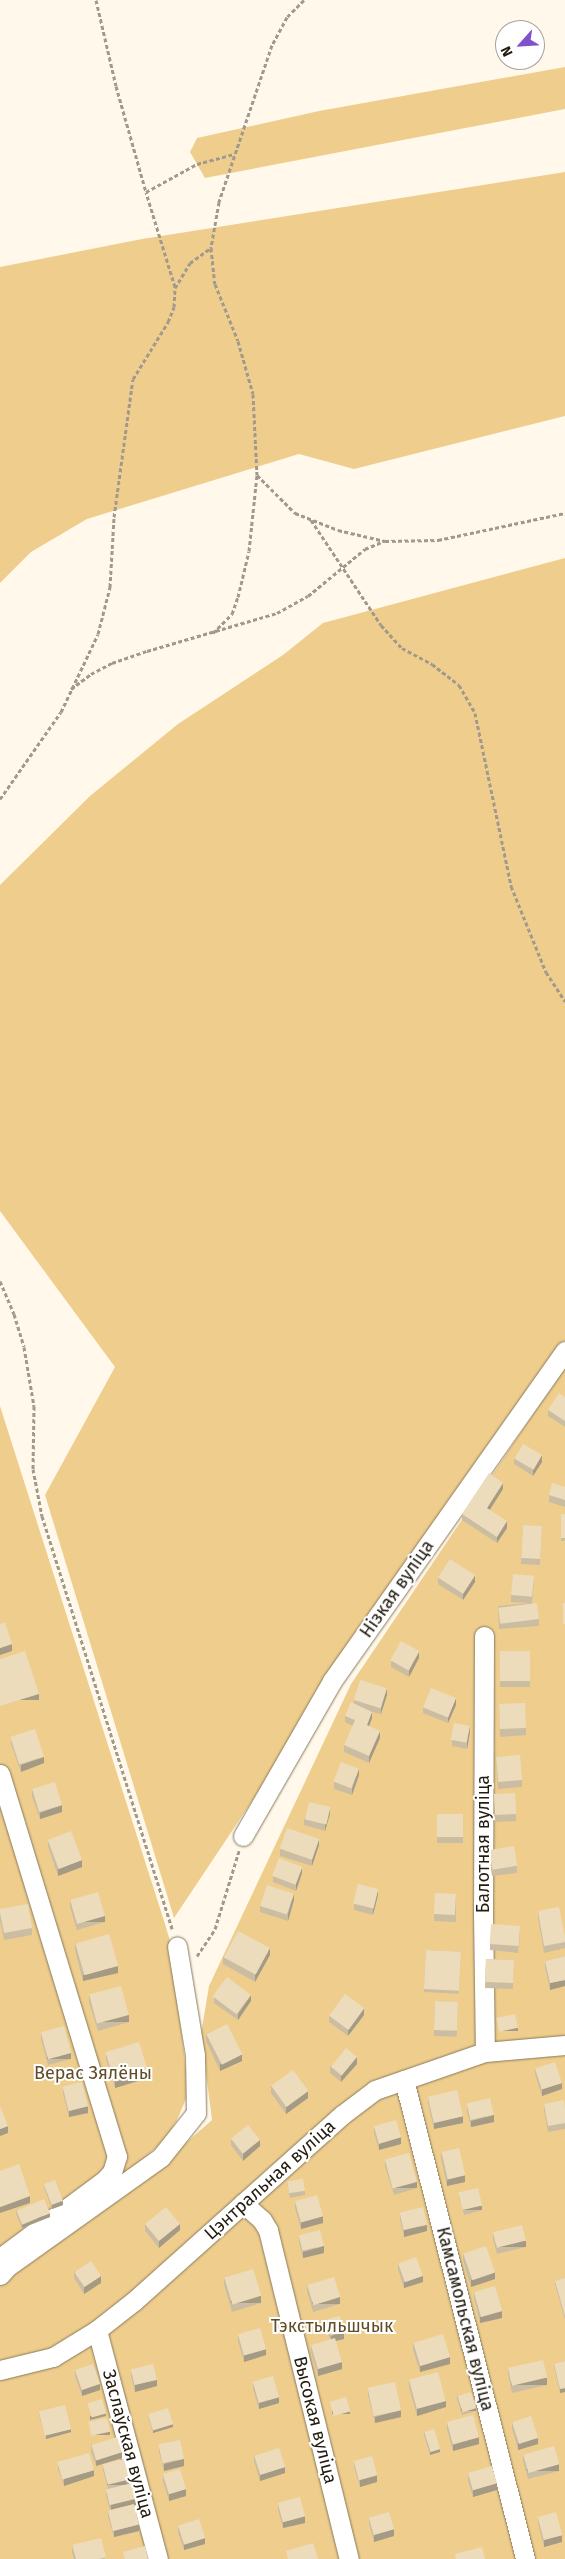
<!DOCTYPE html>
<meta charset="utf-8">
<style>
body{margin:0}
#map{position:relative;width:565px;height:2559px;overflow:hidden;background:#fff8eb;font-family:"Fira Sans",sans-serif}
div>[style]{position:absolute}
.green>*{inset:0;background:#efce8d}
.path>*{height:3px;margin-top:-1.5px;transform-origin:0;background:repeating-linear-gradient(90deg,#a09a8d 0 4px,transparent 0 6.5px)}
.roads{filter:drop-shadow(0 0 1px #88795c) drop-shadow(0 0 1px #88795c)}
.minor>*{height:19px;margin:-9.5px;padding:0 9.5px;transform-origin:9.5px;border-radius:9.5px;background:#fff}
.wall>*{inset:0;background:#cbbda2;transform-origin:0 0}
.shaded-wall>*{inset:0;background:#a59a84;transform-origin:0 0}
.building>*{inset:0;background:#ecdcbc;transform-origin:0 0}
span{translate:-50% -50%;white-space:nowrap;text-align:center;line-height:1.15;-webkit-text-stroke:4px #fff;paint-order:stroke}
.street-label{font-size:18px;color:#221c10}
.park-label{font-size:18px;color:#604d27}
.north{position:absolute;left:495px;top:20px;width:50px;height:50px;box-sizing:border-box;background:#fff;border:1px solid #a7a49f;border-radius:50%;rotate:244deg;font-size:14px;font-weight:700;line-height:20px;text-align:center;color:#221c10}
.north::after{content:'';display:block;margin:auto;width:18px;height:22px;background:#8051c9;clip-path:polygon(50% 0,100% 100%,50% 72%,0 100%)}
</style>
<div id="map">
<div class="green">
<div style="clip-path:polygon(565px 67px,565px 109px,205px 178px,190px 152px,197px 138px,319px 111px)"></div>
<div style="clip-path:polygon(565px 172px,565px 416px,354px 469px,299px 454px,87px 519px,31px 552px,0 583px,0 267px,142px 239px)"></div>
<div style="clip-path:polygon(565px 558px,565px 1351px,332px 1681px,174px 1918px,45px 1495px,115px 1367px,0 1211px,0 885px,90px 796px,178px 724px,283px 655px,323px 623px)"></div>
<div style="clip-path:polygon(565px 1367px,565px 2559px,0 2559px,0 2282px,171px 2156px,212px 2120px,201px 2034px,209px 1986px,351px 1684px)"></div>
<div style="clip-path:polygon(0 1406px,165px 1924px,183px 1985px,176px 1988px,189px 2092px,177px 2120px,165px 2140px,101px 2196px,0 2262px)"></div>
</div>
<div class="path">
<div style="left:96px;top:0;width:88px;rotate:76.9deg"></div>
<div style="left:116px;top:86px;width:110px;rotate:74.2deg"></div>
<div style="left:304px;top:0;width:24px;rotate:135deg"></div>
<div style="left:287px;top:17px;width:32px;rotate:118deg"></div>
<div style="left:272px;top:45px;width:166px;rotate:108.7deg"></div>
<div style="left:219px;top:202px;width:47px;rotate:99.9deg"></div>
<div style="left:211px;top:248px;width:36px;rotate:84deg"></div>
<div style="left:215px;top:284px;width:61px;rotate:68deg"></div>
<div style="left:238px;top:341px;width:55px;rotate:74.2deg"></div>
<div style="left:253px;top:394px;width:81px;rotate:87.2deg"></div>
<div style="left:257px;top:475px;width:54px;rotate:45deg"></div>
<div style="left:295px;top:513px;width:46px;rotate:21.6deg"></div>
<div style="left:338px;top:530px;width:48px;rotate:13.2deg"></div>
<div style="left:385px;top:541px;width:53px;rotate:-1.1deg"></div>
<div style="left:438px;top:540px;width:130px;rotate:-12deg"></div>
<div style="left:175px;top:287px;width:99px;rotate:-107deg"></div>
<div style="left:146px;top:192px;width:58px;rotate:-28.8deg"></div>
<div style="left:197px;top:164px;width:39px;rotate:-15deg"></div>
<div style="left:311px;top:520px;width:126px;rotate:56.3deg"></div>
<div style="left:381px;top:625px;width:31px;rotate:48deg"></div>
<div style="left:402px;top:648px;width:34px;rotate:28deg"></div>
<div style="left:432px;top:664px;width:34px;rotate:38deg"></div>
<div style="left:459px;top:685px;width:32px;rotate:60deg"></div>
<div style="left:475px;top:713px;width:177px;rotate:78.2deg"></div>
<div style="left:511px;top:886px;width:93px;rotate:67.9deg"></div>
<div style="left:546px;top:972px;width:35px;rotate:57deg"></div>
<div style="left:213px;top:633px;width:27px;rotate:-45deg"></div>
<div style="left:232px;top:614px;width:18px;rotate:-71deg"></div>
<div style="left:238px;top:597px;width:47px;rotate:-76.6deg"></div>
<div style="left:249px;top:551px;width:76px;rotate:-84deg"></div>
<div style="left:71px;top:689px;width:25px;rotate:-37deg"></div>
<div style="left:91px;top:674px;width:24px;rotate:-28deg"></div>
<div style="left:112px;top:663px;width:37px;rotate:-19deg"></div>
<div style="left:147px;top:651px;width:135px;rotate:-16.3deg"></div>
<div style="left:277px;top:613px;width:35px;rotate:-29deg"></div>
<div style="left:308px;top:596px;width:74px;rotate:-39.5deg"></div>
<div style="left:365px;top:549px;width:21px;rotate:-23deg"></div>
<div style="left:0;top:799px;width:106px;rotate:-55deg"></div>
<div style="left:61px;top:712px;width:86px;rotate:-64.6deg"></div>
<div style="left:98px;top:634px;width:49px;rotate:-75.7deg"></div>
<div style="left:110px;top:587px;width:70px;rotate:-86.7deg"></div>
<div style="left:114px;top:517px;width:139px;rotate:-82.2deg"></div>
<div style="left:133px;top:379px;width:67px;rotate:-58.4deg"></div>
<div style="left:168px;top:322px;width:16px;rotate:-68deg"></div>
<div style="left:174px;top:307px;width:19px;rotate:-87deg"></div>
<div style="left:175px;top:288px;width:29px;rotate:-59deg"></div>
<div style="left:190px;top:263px;width:26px;rotate:-36deg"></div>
<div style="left:0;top:1281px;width:36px;rotate:67deg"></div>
<div style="left:14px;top:1314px;width:34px;rotate:73deg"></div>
<div style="left:24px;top:1347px;width:60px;rotate:80.4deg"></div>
<div style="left:34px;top:1406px;width:63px;rotate:90.9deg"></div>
<div style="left:33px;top:1469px;width:48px;rotate:79.2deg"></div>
<div style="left:42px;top:1516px;width:433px;rotate:72.5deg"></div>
<div style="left:197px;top:1956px;width:32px;rotate:-56deg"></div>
<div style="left:215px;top:1929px;width:82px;rotate:-72.9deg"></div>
</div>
<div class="roads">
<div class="minor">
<div style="left:484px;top:1636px;width:277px;rotate:90.2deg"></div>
<div style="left:483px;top:1913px;width:139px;rotate:89.2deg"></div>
<div style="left:0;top:1774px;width:400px;rotate:73deg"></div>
<div style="left:117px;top:2156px;width:17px;rotate:107deg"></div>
<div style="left:112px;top:2172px;width:9px;rotate:131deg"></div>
<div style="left:106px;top:2179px;width:132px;rotate:143.3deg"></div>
<div style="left:243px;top:1836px;width:179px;rotate:-60.1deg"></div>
<div style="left:332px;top:1681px;width:404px;rotate:-54.8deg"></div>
<div style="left:404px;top:2080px;width:494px;rotate:75.8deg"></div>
<div style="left:243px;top:2203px;width:25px;rotate:42deg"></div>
<div style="left:262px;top:2220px;width:12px;rotate:59deg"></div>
<div style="left:268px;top:2230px;width:339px;rotate:76.2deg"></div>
<div style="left:0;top:2275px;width:11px;rotate:-49deg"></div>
<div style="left:7px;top:2267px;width:189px;rotate:-35.5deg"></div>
<div style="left:161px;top:2157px;width:56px;rotate:-51.5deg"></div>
<div style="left:196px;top:2113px;width:58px;rotate:-91deg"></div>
<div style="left:195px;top:2055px;width:110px;rotate:-99.4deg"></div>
<div style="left:97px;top:2330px;width:237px;rotate:75.1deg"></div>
<div style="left:0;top:2370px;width:55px;rotate:-13.8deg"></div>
<div style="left:53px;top:2357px;width:52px;rotate:-31.5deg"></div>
<div style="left:97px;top:2330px;width:47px;rotate:-38.1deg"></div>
<div style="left:134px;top:2301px;width:279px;rotate:-41.8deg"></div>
<div style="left:342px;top:2115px;width:41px;rotate:-37.1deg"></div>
<div style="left:375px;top:2090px;width:116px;rotate:-19.1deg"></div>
<div style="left:485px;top:2052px;width:80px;rotate:-5deg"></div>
</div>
</div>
<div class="wall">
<div style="clip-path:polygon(565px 1397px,565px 1427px,548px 1416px,548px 1410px)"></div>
<div style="clip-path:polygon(514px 1458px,542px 1462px,533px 1476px,514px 1464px)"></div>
<div style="clip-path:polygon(565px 1487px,565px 1507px,549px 1502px,549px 1495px)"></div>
<div style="clip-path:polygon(503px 1489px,490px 1510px,507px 1528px,497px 1543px,462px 1520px,462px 1514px)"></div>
<div style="left:561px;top:1514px;width:4px;height:27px"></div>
<div style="left:523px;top:1525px;width:19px;height:39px;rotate:3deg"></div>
<div style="clip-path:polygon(438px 1578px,475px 1582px,463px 1600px,438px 1584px)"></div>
<div style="clip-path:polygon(534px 1582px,532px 1603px,539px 1619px,539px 1626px,499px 1629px,498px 1606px,530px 1603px,511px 1602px,511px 1595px)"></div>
<div style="left:500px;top:1651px;width:30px;height:36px"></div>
<div style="clip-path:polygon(419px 1658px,409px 1677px,391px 1667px,391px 1661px)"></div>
<div style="clip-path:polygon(387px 1695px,381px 1714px,372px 1712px,372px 1718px,369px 1726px,380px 1738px,369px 1763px,344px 1752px,344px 1745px,353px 1726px,345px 1722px,345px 1716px,354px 1704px,354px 1700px)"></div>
<div style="clip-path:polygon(456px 1705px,448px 1723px,423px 1713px,423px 1707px)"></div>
<div style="clip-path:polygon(499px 1705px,526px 1728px,526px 1735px,500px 1737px)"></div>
<div style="clip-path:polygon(470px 1732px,467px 1749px,452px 1746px,452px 1740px)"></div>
<div style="clip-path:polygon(11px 1738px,44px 1763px,21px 1772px,11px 1744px)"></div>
<div style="clip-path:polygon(496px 1757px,522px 1780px,522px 1787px,498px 1789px)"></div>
<div style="clip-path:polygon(359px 1775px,352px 1795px,334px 1789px,334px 1782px)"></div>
<div style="clip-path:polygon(32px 1789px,62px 1812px,40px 1819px,32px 1796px)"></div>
<div style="clip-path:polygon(494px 1794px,516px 1814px,516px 1821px,495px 1822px)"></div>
<div style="clip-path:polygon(330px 1814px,325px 1831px,304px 1825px,304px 1819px)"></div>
<div style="left:463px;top:1814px;width:29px;height:26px;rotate:90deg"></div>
<div style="clip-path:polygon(48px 1840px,82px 1867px,58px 1876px,48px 1846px)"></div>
<div style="clip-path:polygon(319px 1845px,312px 1866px,280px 1856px,280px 1849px)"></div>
<div style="clip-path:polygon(489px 1849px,517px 1866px,517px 1873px,492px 1876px,489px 1856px)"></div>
<div style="clip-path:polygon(302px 1873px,296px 1891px,273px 1882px,273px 1876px)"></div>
<div style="clip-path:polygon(456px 1894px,456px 1922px,434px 1921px,434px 1914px)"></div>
<div style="clip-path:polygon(378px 1895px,373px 1915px,354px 1910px,354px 1904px)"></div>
<div style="clip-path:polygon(70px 1900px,105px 1922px,77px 1930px,70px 1907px)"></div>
<div style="clip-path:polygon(294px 1900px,288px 1921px,260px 1912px,260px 1906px)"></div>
<div style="clip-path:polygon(0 1909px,32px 1928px,32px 1935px,4px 1940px,0 1920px)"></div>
<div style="clip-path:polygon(538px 1911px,565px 1937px,565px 1948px,544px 1953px,538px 1917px)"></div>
<div style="clip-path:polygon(520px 1933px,518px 1953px,490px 1950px,490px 1944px)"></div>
<div style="clip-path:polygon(75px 1943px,118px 1973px,83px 1981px,75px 1950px)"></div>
<div style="left:426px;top:1950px;width:35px;height:42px;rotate:3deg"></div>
<div style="clip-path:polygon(270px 1955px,255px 1982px,223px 1964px,223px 1957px)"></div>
<div style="clip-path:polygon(565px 1956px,565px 1986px,550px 1990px,545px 1967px,545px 1961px)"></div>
<div style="left:486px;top:1959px;width:28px;height:29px;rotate:2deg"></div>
<div style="clip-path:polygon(89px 1995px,129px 2022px,98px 2031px,89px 2002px)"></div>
<div style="clip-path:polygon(214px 1997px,251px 2001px,238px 2020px,214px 2003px)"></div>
<div style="left:435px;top:2001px;width:23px;height:35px;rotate:2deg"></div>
<div style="clip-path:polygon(364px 2015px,348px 2036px,329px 2022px,329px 2016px)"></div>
<div style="clip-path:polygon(41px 2032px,71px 2059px,48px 2065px,41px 2039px)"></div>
<div style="clip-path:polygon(206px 2034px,242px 2061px,220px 2071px,206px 2041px)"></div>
<div style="clip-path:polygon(106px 2053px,148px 2078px,115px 2088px,106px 2059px)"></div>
<div style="clip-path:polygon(357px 2064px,341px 2082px,330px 2073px,330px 2066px)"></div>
<div style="clip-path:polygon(535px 2068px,562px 2089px,542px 2096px,535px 2074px)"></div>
<div style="clip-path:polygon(271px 2086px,308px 2098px,286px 2114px,271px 2093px)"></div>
<div style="clip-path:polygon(63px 2087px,88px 2113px,69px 2117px,63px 2093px)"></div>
<div style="clip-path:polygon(428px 2096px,463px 2123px,434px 2129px,428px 2103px)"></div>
<div style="clip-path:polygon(467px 2104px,494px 2122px,471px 2127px,467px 2111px)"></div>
<div style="clip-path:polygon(544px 2104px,565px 2109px,565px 2129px,548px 2132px,544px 2110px)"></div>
<div style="clip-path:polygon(374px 2127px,401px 2144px,379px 2150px,374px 2133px)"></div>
<div style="clip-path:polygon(231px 2139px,260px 2146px,243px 2161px,231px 2145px)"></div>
<div style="clip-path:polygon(441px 2152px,465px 2182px,447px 2186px,441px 2158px)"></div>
<div style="clip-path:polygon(385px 2160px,417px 2188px,394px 2195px,385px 2166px)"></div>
<div style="clip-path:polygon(287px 2182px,305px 2191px,305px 2195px,290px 2198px)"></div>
<div style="clip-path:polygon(44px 2184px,63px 2205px,52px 2209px,44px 2187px)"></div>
<div style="clip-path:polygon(459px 2194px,482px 2210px,464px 2215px,459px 2197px)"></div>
<div style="clip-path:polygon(295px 2201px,323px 2223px,301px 2229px,295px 2208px)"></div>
<div style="clip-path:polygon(16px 2210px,50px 2217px,22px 2228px,16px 2214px)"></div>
<div style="clip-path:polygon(400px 2212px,427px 2231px,404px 2237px,400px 2219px)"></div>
<div style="clip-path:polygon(145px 2224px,180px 2230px,159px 2248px,145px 2231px)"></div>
<div style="clip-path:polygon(493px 2232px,526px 2247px,497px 2254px,493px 2239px)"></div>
<div style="clip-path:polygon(299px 2236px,324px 2253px,303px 2258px,299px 2242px)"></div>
<div style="clip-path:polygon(463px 2254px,495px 2279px,471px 2287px,463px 2260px)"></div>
<div style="clip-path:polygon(398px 2263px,423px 2282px,404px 2288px,398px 2269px)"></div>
<div style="clip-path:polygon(74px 2271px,101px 2283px,84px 2294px,74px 2278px)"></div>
<div style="clip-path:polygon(224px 2278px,261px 2303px,232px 2312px,224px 2284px)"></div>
<div style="clip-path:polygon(565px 2278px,565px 2320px,555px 2284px,555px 2281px)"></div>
<div style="clip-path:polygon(307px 2285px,340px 2304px,313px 2312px,307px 2291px)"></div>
<div style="clip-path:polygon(474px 2291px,502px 2318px,480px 2323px,474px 2298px)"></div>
<div style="clip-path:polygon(326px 2319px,344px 2339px,335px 2341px,342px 2369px,318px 2376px,311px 2352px,311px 2345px,330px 2340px,326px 2325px)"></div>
<div style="clip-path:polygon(238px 2334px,266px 2355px,244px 2362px,238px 2341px)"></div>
<div style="clip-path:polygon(413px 2343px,450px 2364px,420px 2372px,413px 2350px)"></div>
<div style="clip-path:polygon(565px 2361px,565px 2392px,560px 2393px,554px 2367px,554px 2364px)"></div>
<div style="clip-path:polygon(508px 2368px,547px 2385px,512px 2393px,508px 2374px)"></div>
<div style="clip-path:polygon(75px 2370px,100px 2390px,82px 2396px,75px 2376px)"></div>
<div style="clip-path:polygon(131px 2370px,157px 2386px,135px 2392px,131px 2376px)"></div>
<div style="clip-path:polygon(409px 2381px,446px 2407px,417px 2416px,409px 2387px)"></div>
<div style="clip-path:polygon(253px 2382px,279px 2403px,259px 2409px,253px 2389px)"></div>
<div style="clip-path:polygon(368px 2389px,401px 2417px,375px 2423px,368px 2395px)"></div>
<div style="clip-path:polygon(457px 2395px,476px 2411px,462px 2415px,457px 2399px)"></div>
<div style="clip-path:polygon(39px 2412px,71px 2432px,46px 2439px,39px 2415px)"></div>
<div style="clip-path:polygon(148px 2414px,173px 2427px,153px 2433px,148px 2417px)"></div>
<div style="clip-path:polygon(512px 2421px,538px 2444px,518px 2450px,512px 2428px)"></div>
<div style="clip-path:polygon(447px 2422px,479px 2444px,453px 2451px,447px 2429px)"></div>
<div style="clip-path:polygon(424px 2432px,440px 2452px,430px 2455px,424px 2435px)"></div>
<div style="clip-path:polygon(91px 2444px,122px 2458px,96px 2466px,91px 2451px)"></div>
<div style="clip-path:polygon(159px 2446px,184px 2466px,164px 2471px,159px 2452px)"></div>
<div style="clip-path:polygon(254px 2455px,285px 2473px,260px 2481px,254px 2461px)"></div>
<div style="clip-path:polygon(523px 2455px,559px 2471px,528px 2479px,523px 2461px)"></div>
<div style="clip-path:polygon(354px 2461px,377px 2482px,360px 2487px,354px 2467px)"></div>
<div style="clip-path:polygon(58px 2463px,94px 2476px,64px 2486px,58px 2469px)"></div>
<div style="clip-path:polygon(103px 2464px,129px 2483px,136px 2505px,134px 2506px,139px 2531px,114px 2537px,108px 2517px,108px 2510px,110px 2510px,106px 2496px,106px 2489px,108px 2489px,103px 2470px)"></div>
<div style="clip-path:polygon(468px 2473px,497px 2490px,473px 2497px,468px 2480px)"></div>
<div style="clip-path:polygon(163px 2474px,186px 2496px,169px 2501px,163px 2481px)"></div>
<div style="clip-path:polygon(278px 2502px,305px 2523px,283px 2528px,278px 2509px)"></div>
<div style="clip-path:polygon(538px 2517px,562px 2542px,544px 2547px,538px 2523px)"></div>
<div style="clip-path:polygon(369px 2518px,394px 2536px,374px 2542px,369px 2524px)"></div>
<div style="clip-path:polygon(178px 2526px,205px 2544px,184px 2550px,178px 2532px)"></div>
<div style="clip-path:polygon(72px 2545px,106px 2559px,74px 2559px,72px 2552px)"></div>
</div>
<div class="shaded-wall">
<div style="clip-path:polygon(542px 1455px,542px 1462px,533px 1476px,533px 1469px)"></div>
<div style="clip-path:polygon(503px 1483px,503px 1489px,487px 1514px,487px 1508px)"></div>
<div style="clip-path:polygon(507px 1521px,507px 1528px,497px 1543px,497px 1537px)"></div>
<div style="clip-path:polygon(475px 1575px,475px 1582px,463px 1600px,463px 1594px)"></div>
<div style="clip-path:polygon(12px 1644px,12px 1651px,0 1655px,0 1648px)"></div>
<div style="clip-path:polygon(419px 1651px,419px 1658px,409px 1677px,409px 1670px)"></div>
<div style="clip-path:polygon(387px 1688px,387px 1695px,381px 1714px,381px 1708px)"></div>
<div style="left:39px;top:1694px;width:6px;height:41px;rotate:90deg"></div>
<div style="clip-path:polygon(456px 1698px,456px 1705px,448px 1723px,448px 1717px)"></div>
<div style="clip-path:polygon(372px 1712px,372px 1718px,367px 1732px,367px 1725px)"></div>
<div style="clip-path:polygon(470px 1726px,470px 1732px,467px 1749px,467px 1742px)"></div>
<div style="clip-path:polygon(380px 1731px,380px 1738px,369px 1763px,369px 1756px)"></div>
<div style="clip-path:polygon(44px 1757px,44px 1763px,21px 1772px,21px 1765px)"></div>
<div style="clip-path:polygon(359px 1769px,359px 1775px,352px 1795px,352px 1789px)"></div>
<div style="clip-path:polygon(62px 1805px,62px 1812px,40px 1819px,40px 1813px)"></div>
<div style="clip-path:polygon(330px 1807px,330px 1814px,325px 1831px,325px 1825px)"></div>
<div style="clip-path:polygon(319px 1839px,319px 1845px,312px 1866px,312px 1860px)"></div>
<div style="clip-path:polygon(82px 1860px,82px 1867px,58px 1876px,58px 1869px)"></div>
<div style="clip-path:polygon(302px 1867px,302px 1873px,296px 1891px,296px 1884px)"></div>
<div style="clip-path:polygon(378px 1889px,378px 1895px,373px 1915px,373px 1908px)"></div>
<div style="clip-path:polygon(294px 1894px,294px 1900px,288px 1921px,288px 1914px)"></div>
<div style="left:105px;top:1916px;width:6px;height:29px;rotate:90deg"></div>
<div style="clip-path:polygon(270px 1948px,270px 1955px,255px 1982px,255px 1975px)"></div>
<div style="clip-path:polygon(118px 1966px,118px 1973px,83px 1981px,83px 1975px)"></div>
<div style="clip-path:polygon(565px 1980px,565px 1986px,550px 1990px,550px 1983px)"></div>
<div style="clip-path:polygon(251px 1995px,251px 2001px,238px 2020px,238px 2014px)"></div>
<div style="clip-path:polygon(364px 2008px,364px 2015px,348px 2036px,348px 2030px)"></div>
<div style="left:129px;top:2015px;width:7px;height:32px;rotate:90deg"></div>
<div style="left:518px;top:2028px;width:3px;height:19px;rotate:90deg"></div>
<div style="left:71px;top:2053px;width:6px;height:24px;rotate:90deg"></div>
<div style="clip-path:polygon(242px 2054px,242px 2061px,220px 2071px,220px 2064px)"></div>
<div style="clip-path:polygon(357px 2057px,357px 2064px,341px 2082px,341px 2076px)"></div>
<div style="clip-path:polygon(148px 2071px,148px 2078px,115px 2088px,115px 2082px)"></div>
<div style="clip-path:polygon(562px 2083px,562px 2089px,542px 2096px,542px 2089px)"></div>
<div style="clip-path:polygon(308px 2091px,308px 2098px,286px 2114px,286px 2107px)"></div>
<div style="clip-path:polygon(88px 2106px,88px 2113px,69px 2117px,69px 2111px)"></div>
<div style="clip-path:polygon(494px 2115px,494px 2122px,471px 2127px,471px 2121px)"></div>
<div style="clip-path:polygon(463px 2116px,463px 2123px,434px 2129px,434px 2123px)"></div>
<div style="clip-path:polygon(8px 2126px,8px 2133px,0 2136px,0 2129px)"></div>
<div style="clip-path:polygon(401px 2137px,401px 2144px,379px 2150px,379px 2144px)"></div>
<div style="clip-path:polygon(260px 2140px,260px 2146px,243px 2161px,243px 2154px)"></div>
<div style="clip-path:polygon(465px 2175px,465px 2182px,447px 2186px,447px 2180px)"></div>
<div style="left:417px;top:2182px;width:6px;height:24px;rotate:90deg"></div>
<div style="clip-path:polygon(30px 2196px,30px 2203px,0 2213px,0 2207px)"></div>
<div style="clip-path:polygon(63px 2201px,63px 2205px,52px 2209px,52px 2205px)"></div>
<div style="left:482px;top:2206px;width:4px;height:19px;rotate:90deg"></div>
<div style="clip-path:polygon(50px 2213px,50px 2217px,22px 2228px,22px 2225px)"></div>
<div style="clip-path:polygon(323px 2216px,323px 2223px,301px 2229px,301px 2222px)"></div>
<div style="clip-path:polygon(180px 2224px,180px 2230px,159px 2248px,159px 2241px)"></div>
<div style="clip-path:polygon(427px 2225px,427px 2231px,404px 2237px,404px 2230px)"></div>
<div style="left:526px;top:2241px;width:6px;height:30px;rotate:90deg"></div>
<div style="clip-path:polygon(324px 2246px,324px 2253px,303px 2258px,303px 2252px)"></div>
<div style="clip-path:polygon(495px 2272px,495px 2279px,471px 2287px,471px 2280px)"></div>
<div style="clip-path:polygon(101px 2276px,101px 2283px,84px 2294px,84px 2287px)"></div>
<div style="clip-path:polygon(423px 2276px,423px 2282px,404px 2288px,404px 2282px)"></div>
<div style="left:261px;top:2296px;width:7px;height:30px;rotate:90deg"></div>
<div style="left:340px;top:2297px;width:7px;height:28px;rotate:90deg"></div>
<div style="clip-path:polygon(502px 2311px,502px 2318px,480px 2323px,480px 2317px)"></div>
<div style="clip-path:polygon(344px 2332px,344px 2339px,331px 2342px,331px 2336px)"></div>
<div style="clip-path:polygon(266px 2349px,266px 2355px,244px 2362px,244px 2355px)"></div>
<div style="clip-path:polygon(450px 2357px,450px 2364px,420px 2372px,420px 2366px)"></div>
<div style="clip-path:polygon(342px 2362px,342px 2369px,318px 2376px,318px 2369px)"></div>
<div style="left:547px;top:2378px;width:7px;height:36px;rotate:90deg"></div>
<div style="clip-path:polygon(157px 2380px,157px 2386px,135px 2392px,135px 2385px)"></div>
<div style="clip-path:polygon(100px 2384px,100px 2390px,82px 2396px,82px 2390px)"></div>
<div style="clip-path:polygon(565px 2388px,565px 2392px,560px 2393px,560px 2389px)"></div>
<div style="clip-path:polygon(279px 2397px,279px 2403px,259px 2409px,259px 2402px)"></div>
<div style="clip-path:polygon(446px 2401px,446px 2407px,417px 2416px,417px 2409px)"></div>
<div style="left:476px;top:2408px;width:3px;height:15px;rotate:90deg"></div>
<div style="clip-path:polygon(401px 2410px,401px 2417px,375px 2423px,375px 2417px)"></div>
<div style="left:350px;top:2411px;width:3px;height:18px;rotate:90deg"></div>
<div style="clip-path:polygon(106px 2413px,106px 2416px,90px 2420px,90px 2416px)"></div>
<div style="clip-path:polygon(173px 2424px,173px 2427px,153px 2433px,153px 2429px)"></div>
<div style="clip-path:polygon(71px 2429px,71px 2432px,46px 2439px,46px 2435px)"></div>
<div style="left:110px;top:2432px;width:3px;height:18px;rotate:90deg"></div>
<div style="clip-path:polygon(479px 2437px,479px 2444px,453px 2451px,453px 2445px)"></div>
<div style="clip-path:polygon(538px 2438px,538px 2444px,518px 2450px,518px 2443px)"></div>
<div style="clip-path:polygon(440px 2449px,440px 2452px,430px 2455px,430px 2452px)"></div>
<div style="clip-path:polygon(122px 2452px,122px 2458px,96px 2466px,96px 2459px)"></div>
<div style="clip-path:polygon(184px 2459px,184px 2466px,164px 2471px,164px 2464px)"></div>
<div style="left:559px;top:2464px;width:7px;height:32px;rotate:90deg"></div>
<div style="clip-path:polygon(285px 2467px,285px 2473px,260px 2481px,260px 2474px)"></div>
<div style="clip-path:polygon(94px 2470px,94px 2476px,64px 2486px,64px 2479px)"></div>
<div style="clip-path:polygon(377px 2475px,377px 2482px,360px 2487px,360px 2480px)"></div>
<div style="left:129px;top:2479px;width:6px;height:22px;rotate:90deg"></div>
<div style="clip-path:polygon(497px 2483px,497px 2490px,473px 2497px,473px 2490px)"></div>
<div style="clip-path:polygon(186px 2489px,186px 2496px,169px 2501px,169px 2494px)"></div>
<div style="clip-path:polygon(136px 2499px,136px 2505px,111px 2512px,111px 2505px)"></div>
<div style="clip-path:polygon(305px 2516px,305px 2523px,283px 2528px,283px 2522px)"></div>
<div style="clip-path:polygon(139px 2524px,139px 2531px,114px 2537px,114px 2531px)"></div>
<div style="clip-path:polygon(394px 2529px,394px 2536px,374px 2542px,374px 2535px)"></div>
<div style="clip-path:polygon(562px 2535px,562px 2542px,544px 2547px,544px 2540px)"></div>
<div style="clip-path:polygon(205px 2538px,205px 2544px,184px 2550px,184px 2544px)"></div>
</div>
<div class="building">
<div style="clip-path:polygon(559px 1393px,565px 1397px,565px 1421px,548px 1410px)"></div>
<div style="left:523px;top:1444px;width:22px;height:17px;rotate:30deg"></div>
<div style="clip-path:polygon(489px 1473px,503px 1483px,487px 1508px,507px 1521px,497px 1537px,462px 1514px)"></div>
<div style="clip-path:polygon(552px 1483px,565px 1487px,565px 1500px,549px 1495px)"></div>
<div style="left:561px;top:1514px;width:4px;height:24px"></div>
<div style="left:523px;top:1525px;width:19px;height:33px;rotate:3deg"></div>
<div style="left:450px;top:1559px;width:30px;height:22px;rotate:33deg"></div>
<div style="left:513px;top:1574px;width:21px;height:21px;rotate:5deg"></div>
<div style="left:537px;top:1603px;width:16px;height:39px;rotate:83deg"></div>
<div style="left:563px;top:1603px;width:2px;height:21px"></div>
<div style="clip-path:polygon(5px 1622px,12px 1644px,0 1648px,0 1624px)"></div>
<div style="left:401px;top:1641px;width:21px;height:22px;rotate:29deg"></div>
<div style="clip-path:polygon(25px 1651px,39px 1694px,0 1706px,0 1659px)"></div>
<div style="left:500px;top:1651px;width:30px;height:30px"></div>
<div style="left:360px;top:1680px;width:28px;height:21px;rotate:17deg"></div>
<div style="left:431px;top:1688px;width:27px;height:21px;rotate:22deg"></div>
<div style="clip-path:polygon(351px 1702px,372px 1712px,367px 1725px,380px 1731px,369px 1756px,344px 1745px,355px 1720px,345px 1716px)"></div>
<div style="left:525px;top:1703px;width:25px;height:26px;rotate:88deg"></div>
<div style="left:454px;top:1723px;width:16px;height:17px;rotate:11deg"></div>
<div style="left:35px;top:1729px;width:29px;height:26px;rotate:72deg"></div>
<div style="left:520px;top:1755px;width:25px;height:24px;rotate:85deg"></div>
<div style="left:341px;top:1762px;width:19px;height:21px;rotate:21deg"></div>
<div style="left:55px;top:1782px;width:24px;height:24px;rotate:73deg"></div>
<div style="left:515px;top:1793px;width:21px;height:21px;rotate:87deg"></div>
<div style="left:309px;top:1802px;width:22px;height:18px;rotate:13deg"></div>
<div style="left:463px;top:1814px;width:23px;height:26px;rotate:90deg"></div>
<div style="left:287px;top:1828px;width:34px;height:22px;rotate:19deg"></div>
<div style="left:71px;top:1831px;width:31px;height:25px;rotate:69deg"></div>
<div style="left:514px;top:1846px;width:20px;height:25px;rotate:81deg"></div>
<div style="left:279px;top:1858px;width:25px;height:19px;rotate:21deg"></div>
<div style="left:358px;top:1884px;width:21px;height:20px;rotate:14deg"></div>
<div style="left:267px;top:1885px;width:28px;height:22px;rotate:18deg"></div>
<div style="left:98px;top:1892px;width:25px;height:29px;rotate:74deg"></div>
<div style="left:435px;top:1893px;width:21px;height:21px;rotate:3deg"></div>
<div style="clip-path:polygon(28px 1904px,32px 1928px,4px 1933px,0 1913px,0 1909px)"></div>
<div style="clip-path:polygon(559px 1907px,565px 1937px,565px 1942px,544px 1946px,538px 1911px)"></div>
<div style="left:491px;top:1924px;width:29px;height:20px;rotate:4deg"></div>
<div style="left:238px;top:1931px;width:36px;height:30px;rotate:28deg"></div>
<div style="left:109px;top:1934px;width:33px;height:35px;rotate:74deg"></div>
<div style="left:426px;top:1950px;width:35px;height:39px;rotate:3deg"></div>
<div style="clip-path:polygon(565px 1956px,565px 1980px,550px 1983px,545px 1961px)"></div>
<div style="left:486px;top:1959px;width:28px;height:23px;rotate:2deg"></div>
<div style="left:227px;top:1977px;width:30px;height:24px;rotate:37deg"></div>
<div style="left:121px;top:1986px;width:30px;height:33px;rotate:75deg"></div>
<div style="left:345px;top:1994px;width:24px;height:27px;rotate:36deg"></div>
<div style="left:435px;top:2001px;width:23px;height:29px;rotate:2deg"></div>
<div style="left:515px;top:2014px;width:14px;height:19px;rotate:78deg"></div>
<div style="left:227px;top:2024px;width:34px;height:23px;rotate:63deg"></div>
<div style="left:64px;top:2026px;width:28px;height:24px;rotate:75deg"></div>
<div style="left:139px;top:2042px;width:30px;height:35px;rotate:73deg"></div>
<div style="left:346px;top:2048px;width:14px;height:24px;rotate:39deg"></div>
<div style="left:555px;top:2062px;width:22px;height:21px;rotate:72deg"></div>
<div style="left:293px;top:2070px;width:26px;height:27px;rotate:54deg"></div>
<div style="left:82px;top:2082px;width:25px;height:20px;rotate:76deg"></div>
<div style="left:457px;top:2090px;width:27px;height:30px;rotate:77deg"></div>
<div style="left:490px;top:2098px;width:17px;height:24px;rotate:77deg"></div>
<div style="clip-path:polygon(564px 2100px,565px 2109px,565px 2123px,548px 2126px,544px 2104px)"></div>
<div style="clip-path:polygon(0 2106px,8px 2126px,0 2129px)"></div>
<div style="left:396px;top:2120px;width:18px;height:23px;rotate:74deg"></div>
<div style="left:248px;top:2125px;width:19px;height:22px;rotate:51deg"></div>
<div style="left:459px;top:2148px;width:28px;height:18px;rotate:77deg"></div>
<div style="left:409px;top:2153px;width:30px;height:25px;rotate:75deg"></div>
<div style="clip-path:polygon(19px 2164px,30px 2196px,0 2207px,0 2171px)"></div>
<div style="left:303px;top:2179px;width:12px;height:16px;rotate:81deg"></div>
<div style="left:55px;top:2180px;width:22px;height:12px;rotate:69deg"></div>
<div style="left:478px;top:2188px;width:18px;height:20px;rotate:77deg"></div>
<div style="left:317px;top:2195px;width:22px;height:23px;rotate:74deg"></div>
<div style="left:44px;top:2199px;width:15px;height:30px;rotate:67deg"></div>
<div style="left:166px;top:2207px;width:22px;height:27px;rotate:51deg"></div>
<div style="left:423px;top:2207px;width:18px;height:24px;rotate:77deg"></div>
<div style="left:522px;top:2225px;width:16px;height:30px;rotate:76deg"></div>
<div style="left:320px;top:2230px;width:16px;height:22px;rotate:76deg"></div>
<div style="left:486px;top:2246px;width:28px;height:24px;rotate:71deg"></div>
<div style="left:416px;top:2257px;width:20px;height:19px;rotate:70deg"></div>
<div style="left:91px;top:2261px;width:18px;height:20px;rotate:56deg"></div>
<div style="left:253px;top:2269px;width:28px;height:30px;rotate:73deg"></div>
<div style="left:334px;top:2277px;width:21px;height:28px;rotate:73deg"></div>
<div style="clip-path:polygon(565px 2278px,565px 2316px,555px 2281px)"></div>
<div style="left:495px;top:2286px;width:26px;height:22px;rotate:74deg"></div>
<div style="left:340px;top:2316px;width:16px;height:14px;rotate:76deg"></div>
<div style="left:260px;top:2328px;width:22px;height:23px;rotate:74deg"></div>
<div style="left:443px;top:2334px;width:24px;height:31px;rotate:73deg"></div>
<div style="left:335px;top:2338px;width:25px;height:25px;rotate:74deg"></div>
<div style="left:543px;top:2360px;width:18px;height:36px;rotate:77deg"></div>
<div style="clip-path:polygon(565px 2361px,565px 2388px,560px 2389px,554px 2364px)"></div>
<div style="left:93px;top:2364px;width:21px;height:19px;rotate:71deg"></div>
<div style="left:153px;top:2364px;width:16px;height:23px;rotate:76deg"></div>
<div style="left:438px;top:2372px;width:30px;height:30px;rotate:75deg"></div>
<div style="left:273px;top:2376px;width:22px;height:21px;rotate:74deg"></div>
<div style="left:395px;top:2382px;width:29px;height:28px;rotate:78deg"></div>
<div style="left:471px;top:2392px;width:17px;height:14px;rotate:73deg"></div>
<div style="left:346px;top:2397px;width:15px;height:17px;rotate:74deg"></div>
<div style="left:102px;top:2399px;width:15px;height:15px;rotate:74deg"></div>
<div style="left:65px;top:2405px;width:25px;height:27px;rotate:76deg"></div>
<div style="left:168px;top:2408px;width:17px;height:21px;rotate:73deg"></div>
<div style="left:473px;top:2415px;width:23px;height:27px;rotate:75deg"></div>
<div style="left:531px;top:2416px;width:23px;height:20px;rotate:72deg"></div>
<div style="left:107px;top:2418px;width:14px;height:19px;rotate:78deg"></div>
<div style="left:434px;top:2429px;width:21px;height:10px;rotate:73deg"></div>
<div style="left:117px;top:2437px;width:16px;height:27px;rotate:72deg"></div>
<div style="left:180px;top:2440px;width:19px;height:22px;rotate:78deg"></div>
<div style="left:554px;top:2446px;width:19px;height:32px;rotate:74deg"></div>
<div style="left:279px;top:2448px;width:20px;height:26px;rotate:72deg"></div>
<div style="left:89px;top:2453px;width:18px;height:33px;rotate:74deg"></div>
<div style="left:372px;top:2456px;width:20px;height:19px;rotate:75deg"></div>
<div style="left:124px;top:2459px;width:21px;height:22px;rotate:76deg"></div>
<div style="left:492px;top:2466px;width:18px;height:25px;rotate:74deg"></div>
<div style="left:180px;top:2469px;width:21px;height:18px;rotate:73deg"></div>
<div style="left:132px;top:2483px;width:16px;height:27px;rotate:76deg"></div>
<div style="left:300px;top:2497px;width:20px;height:23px;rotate:75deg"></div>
<div style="left:134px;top:2504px;width:21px;height:27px;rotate:76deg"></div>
<div style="left:389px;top:2512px;width:18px;height:21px;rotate:74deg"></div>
<div style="left:556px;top:2512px;width:24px;height:19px;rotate:75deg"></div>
<div style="left:199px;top:2519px;width:20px;height:22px;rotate:72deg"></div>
<div style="clip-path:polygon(101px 2538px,106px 2557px,99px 2559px,76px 2559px,72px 2545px)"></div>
<div style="clip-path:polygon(313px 2543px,318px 2559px,288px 2559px,286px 2551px)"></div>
<div style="clip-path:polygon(145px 2546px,148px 2559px,125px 2559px,123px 2552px)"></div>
<div style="clip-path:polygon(482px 2547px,485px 2559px,456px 2559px,455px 2554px)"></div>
</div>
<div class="street-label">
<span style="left:397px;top:1589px;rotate:-55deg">Нізкая вуліца</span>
<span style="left:483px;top:1844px;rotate:-90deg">Балотная вуліца</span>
<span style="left:270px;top:2180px;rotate:-42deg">Цэнтральная вуліца</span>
<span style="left:465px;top:2319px;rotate:76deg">Камсамольская вуліца</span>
<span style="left:315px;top:2420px;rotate:76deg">Высокая вуліца</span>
<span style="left:128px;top:2444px;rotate:75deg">Заслаўская вуліца</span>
</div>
<div class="park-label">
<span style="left:93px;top:2073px">Верас Зялёны</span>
<span style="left:332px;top:2326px">Тэкстыльшчык</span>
</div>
<div class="north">N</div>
</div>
